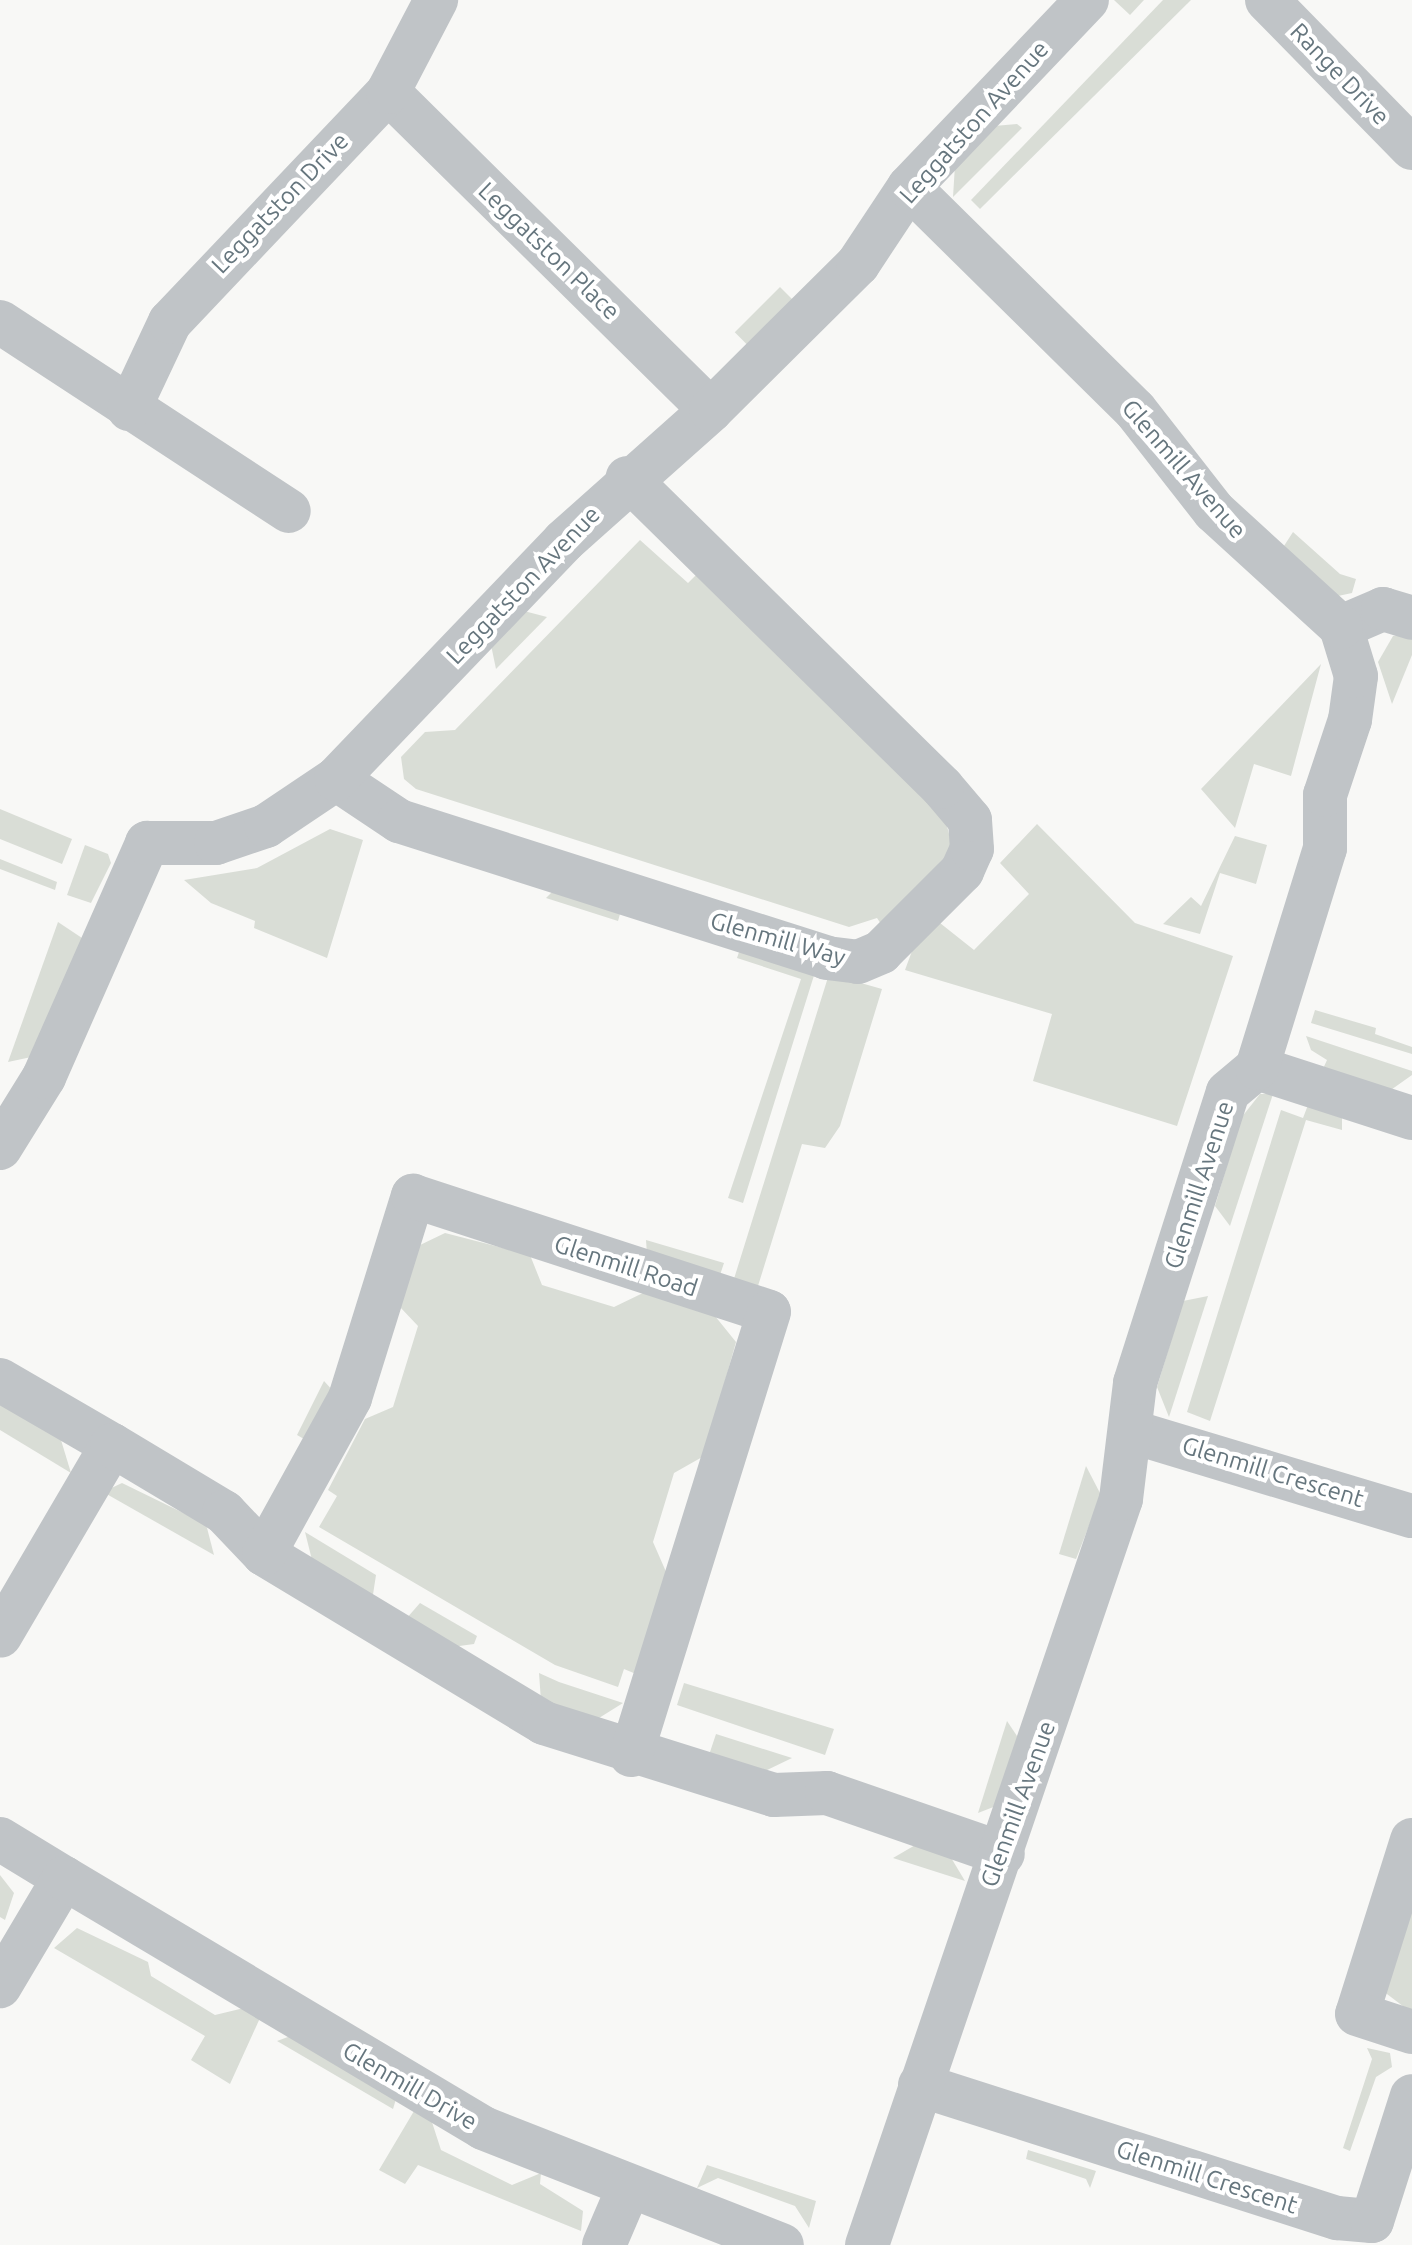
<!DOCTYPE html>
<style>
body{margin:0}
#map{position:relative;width:1412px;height:2245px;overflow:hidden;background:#f8f8f6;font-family:Ubuntu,sans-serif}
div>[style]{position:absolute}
.green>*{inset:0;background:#d9ddd6;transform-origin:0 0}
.minor>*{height:44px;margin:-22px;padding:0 22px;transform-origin:22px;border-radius:22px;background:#c0c4c7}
span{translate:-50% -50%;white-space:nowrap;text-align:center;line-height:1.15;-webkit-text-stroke:8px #fff;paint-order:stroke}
.street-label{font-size:24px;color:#66767e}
</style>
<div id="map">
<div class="green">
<div style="clip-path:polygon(1114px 0,1144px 0,1130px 15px)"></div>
<div style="clip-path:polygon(1163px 0,1191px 0,980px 209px,971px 200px)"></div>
<div style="clip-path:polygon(1017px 124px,1022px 128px,953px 197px,955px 165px,994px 126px)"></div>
<div style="left:780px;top:287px;width:18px;height:64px;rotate:45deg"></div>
<div style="clip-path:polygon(1293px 532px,1340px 574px,1356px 579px,1352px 593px,1338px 596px,1282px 549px)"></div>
<div style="clip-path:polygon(640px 540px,688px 583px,697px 574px,945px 818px,953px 850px,883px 927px,877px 918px,849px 927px,416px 789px,404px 779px,401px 757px,425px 732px,455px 730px)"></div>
<div style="clip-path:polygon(524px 611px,547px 617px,496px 669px,491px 645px)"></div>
<div style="clip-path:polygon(1412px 633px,1412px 655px,1392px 704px,1378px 662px,1393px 636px)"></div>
<div style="clip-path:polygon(1321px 664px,1291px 776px,1254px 764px,1235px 828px,1201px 789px)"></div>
<div style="clip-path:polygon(0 809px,72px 839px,62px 864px,0 839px)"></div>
<div style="clip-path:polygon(1037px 824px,1135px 923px,1233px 956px,1177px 1126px,1033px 1081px,1052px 1014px,905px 970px,912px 951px,940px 923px,974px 950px,1029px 894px,1000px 863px)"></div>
<div style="clip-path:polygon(330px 829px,363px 840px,327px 958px,254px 928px,255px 921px,211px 903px,184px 880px,257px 868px)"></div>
<div style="clip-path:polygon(1235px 836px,1267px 845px,1256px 884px,1220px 873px,1200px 934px,1163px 924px,1191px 897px,1201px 906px)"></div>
<div style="clip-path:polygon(85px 845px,108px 854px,111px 863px,91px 903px,67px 895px)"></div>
<div style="clip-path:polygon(0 859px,57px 882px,55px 890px,0 869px)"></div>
<div style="clip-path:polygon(555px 889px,620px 914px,618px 921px,546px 898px)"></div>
<div style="clip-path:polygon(58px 922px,82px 938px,36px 1056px,8px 1062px)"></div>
<div style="clip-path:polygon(739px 952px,816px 969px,743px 1203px,728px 1198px,801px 979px,737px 958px)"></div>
<div style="clip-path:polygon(829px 974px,882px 989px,840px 1126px,825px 1148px,802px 1144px,758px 1286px,733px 1282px)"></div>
<div style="clip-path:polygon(1315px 1010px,1376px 1028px,1375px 1034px,1412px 1047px,1412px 1054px,1311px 1023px)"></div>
<div style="clip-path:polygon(1306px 1036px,1412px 1071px,1412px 1075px,1388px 1092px,1322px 1071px,1327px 1060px,1311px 1050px)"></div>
<div style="clip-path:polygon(1260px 1094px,1273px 1094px,1230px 1226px,1215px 1206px,1241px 1118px)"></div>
<div style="clip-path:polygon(1308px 1105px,1342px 1116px,1342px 1130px,1306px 1120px,1210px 1421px,1187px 1412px,1281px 1110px,1303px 1118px)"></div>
<div style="clip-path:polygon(445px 1233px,530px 1255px,542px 1285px,614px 1307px,643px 1293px,715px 1316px,736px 1342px,704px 1456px,674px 1473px,653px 1542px,667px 1574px,636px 1674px,624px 1669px,618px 1687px,555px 1665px,319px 1527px,337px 1496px,328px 1490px,365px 1419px,393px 1407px,418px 1326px,400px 1307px,418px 1246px)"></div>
<div style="clip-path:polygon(646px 1240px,724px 1263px,719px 1278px,647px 1254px)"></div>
<div style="clip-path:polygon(1208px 1296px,1169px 1417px,1157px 1387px,1183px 1301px)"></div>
<div style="clip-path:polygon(324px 1381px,334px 1392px,304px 1439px,297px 1435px)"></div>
<div style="clip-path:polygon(0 1404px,61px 1440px,71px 1473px,0 1430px)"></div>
<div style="clip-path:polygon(1086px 1466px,1101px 1495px,1076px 1559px,1059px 1554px)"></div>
<div style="clip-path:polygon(122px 1483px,206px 1524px,214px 1555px,103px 1492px)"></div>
<div style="clip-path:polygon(305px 1532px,376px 1575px,372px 1601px,314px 1568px)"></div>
<div style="clip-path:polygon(420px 1603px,477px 1636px,474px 1644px,452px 1647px,406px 1619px)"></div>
<div style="clip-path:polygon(539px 1673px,559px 1682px,623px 1703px,599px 1718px,541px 1701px)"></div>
<div style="clip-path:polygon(684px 1683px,834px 1729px,825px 1755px,677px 1705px)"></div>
<div style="clip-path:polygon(1007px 1721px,1021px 1742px,996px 1806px,978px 1813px)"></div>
<div style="clip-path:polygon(716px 1734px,792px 1758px,763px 1772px,709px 1755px)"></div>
<div style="clip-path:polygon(917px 1844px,950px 1856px,965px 1881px,893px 1858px)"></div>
<div style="clip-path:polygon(0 1875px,14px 1893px,5px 1920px,0 1917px)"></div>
<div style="clip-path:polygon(1412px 1901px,1412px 2013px,1383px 1991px)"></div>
<div style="clip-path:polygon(77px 1928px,148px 1962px,151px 1976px,215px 2015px,244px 2008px,260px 2018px,230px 2084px,191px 2060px,205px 2036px,54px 1948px)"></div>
<div style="clip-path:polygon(296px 2034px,396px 2099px,393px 2109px,277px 2041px)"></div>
<div style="clip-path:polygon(1367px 2048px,1390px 2053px,1392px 2067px,1376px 2077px,1350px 2151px,1343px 2148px,1372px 2059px)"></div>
<div style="clip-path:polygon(414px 2111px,430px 2116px,441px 2150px,512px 2185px,541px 2173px,540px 2184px,583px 2211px,581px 2231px,418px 2165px,405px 2184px,379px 2170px)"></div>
<div style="clip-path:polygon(1028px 2150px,1096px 2171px,1090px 2188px,1086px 2179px,1026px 2159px)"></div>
<div style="clip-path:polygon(707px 2165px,816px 2201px,809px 2228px,795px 2206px,718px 2178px,697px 2188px)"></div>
</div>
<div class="minor">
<div style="left:1267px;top:0;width:207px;rotate:45.6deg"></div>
<div style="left:388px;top:92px;width:453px;rotate:44.6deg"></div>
<div style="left:0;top:322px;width:345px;rotate:33.2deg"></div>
<div style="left:129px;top:409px;width:96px;rotate:-64.8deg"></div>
<div style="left:170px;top:322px;width:317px;rotate:-46.5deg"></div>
<div style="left:388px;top:92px;width:104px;rotate:-62.4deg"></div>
<div style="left:1341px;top:627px;width:46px;rotate:-23.2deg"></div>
<div style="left:1383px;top:609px;width:30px;rotate:17deg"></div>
<div style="left:336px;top:779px;width:76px;rotate:33.7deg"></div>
<div style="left:399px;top:821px;width:449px;rotate:17.7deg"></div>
<div style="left:827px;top:958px;width:31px;rotate:7deg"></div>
<div style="left:858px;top:962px;width:25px;rotate:-23deg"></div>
<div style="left:881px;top:952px;width:115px;rotate:-45deg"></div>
<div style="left:962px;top:871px;width:24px;rotate:-66deg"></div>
<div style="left:972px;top:849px;width:29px;rotate:-94deg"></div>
<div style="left:970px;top:820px;width:43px;rotate:-130.3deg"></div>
<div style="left:942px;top:787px;width:441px;rotate:-135.5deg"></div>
<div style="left:1257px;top:1068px;width:163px;rotate:17.9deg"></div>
<div style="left:0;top:1148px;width:84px;rotate:-58.2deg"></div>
<div style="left:44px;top:1077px;width:256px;rotate:-66.2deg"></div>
<div style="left:147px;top:843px;width:69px"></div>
<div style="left:216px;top:843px;width:53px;rotate:-18.8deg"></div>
<div style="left:266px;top:826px;width:84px;rotate:-33.9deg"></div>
<div style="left:336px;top:779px;width:330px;rotate:-46.2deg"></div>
<div style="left:564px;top:541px;width:197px;rotate:-41.7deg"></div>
<div style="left:711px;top:410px;width:207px;rotate:-44.8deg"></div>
<div style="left:858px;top:264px;width:92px;rotate:-56.5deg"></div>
<div style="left:909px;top:187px;width:258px;rotate:-46.4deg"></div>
<div style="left:0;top:1380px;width:129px;rotate:30.1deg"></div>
<div style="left:112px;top:1445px;width:221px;rotate:120.4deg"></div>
<div style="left:1133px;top:1432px;width:291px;rotate:16.8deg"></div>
<div style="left:112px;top:1445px;width:131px;rotate:30.9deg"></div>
<div style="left:224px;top:1512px;width:58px;rotate:46.4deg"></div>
<div style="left:264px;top:1554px;width:327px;rotate:31.1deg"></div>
<div style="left:544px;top:1723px;width:241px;rotate:17.4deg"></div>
<div style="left:774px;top:1795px;width:53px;rotate:-2.2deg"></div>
<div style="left:827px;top:1793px;width:186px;rotate:19.1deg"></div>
<div style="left:264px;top:1554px;width:178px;rotate:-61.1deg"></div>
<div style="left:350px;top:1398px;width:212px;rotate:-72.7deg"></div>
<div style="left:413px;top:1196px;width:374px;rotate:18deg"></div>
<div style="left:769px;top:1312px;width:464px;rotate:107.3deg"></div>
<div style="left:0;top:1839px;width:75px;rotate:31.4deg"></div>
<div style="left:64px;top:1878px;width:126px;rotate:120.7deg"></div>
<div style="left:1412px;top:1840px;width:182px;rotate:107.5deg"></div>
<div style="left:1357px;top:2014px;width:58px;rotate:18.1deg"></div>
<div style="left:64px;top:1878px;width:488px;rotate:30.8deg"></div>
<div style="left:483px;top:2128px;width:321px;rotate:21.4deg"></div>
<div style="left:920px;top:2085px;width:438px;rotate:17.7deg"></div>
<div style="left:1337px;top:2218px;width:35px;rotate:5deg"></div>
<div style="left:1372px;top:2221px;width:131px;rotate:-72.3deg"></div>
<div style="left:604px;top:2245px;width:61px;rotate:-66.8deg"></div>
<div style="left:867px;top:2245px;width:788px;rotate:-71.2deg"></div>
<div style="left:1121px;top:1499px;width:117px;rotate:-83.1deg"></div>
<div style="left:1135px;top:1383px;width:305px;rotate:-72.3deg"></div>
<div style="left:1228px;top:1092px;width:38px;rotate:-40deg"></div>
<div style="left:1257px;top:1068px;width:230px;rotate:-72.8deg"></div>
<div style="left:1325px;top:848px;width:53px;rotate:-90deg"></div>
<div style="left:1325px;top:795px;width:79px;rotate:-71.6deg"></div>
<div style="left:1350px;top:720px;width:44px;rotate:-82.2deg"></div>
<div style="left:1356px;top:676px;width:51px;rotate:-107deg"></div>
<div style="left:1341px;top:627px;width:172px;rotate:-137.6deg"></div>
<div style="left:1214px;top:511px;width:128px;rotate:-128deg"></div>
<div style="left:1135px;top:410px;width:317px;rotate:-135.4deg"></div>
</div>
<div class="street-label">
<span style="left:1340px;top:74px;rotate:46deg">Range Drive</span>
<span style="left:974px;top:122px;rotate:-48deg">Leggatston Avenue</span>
<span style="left:280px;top:203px;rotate:-46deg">Leggatston Drive</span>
<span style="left:549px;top:251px;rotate:44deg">Leggatston Place</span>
<span style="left:1184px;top:469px;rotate:49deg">Glenmill Avenue</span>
<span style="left:523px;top:585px;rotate:-46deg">Leggatston Avenue</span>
<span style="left:778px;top:939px;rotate:16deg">Glenmill Way</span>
<span style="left:1199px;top:1185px;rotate:-72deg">Glenmill Avenue</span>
<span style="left:626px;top:1266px;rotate:18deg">Glenmill Road</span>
<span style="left:1273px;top:1472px;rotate:17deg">Glenmill Crescent</span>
<span style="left:1018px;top:1804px;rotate:-70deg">Glenmill Avenue</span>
<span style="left:410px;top:2086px;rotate:30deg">Glenmill Drive</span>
<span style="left:1207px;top:2177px;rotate:18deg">Glenmill Crescent</span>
</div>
</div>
